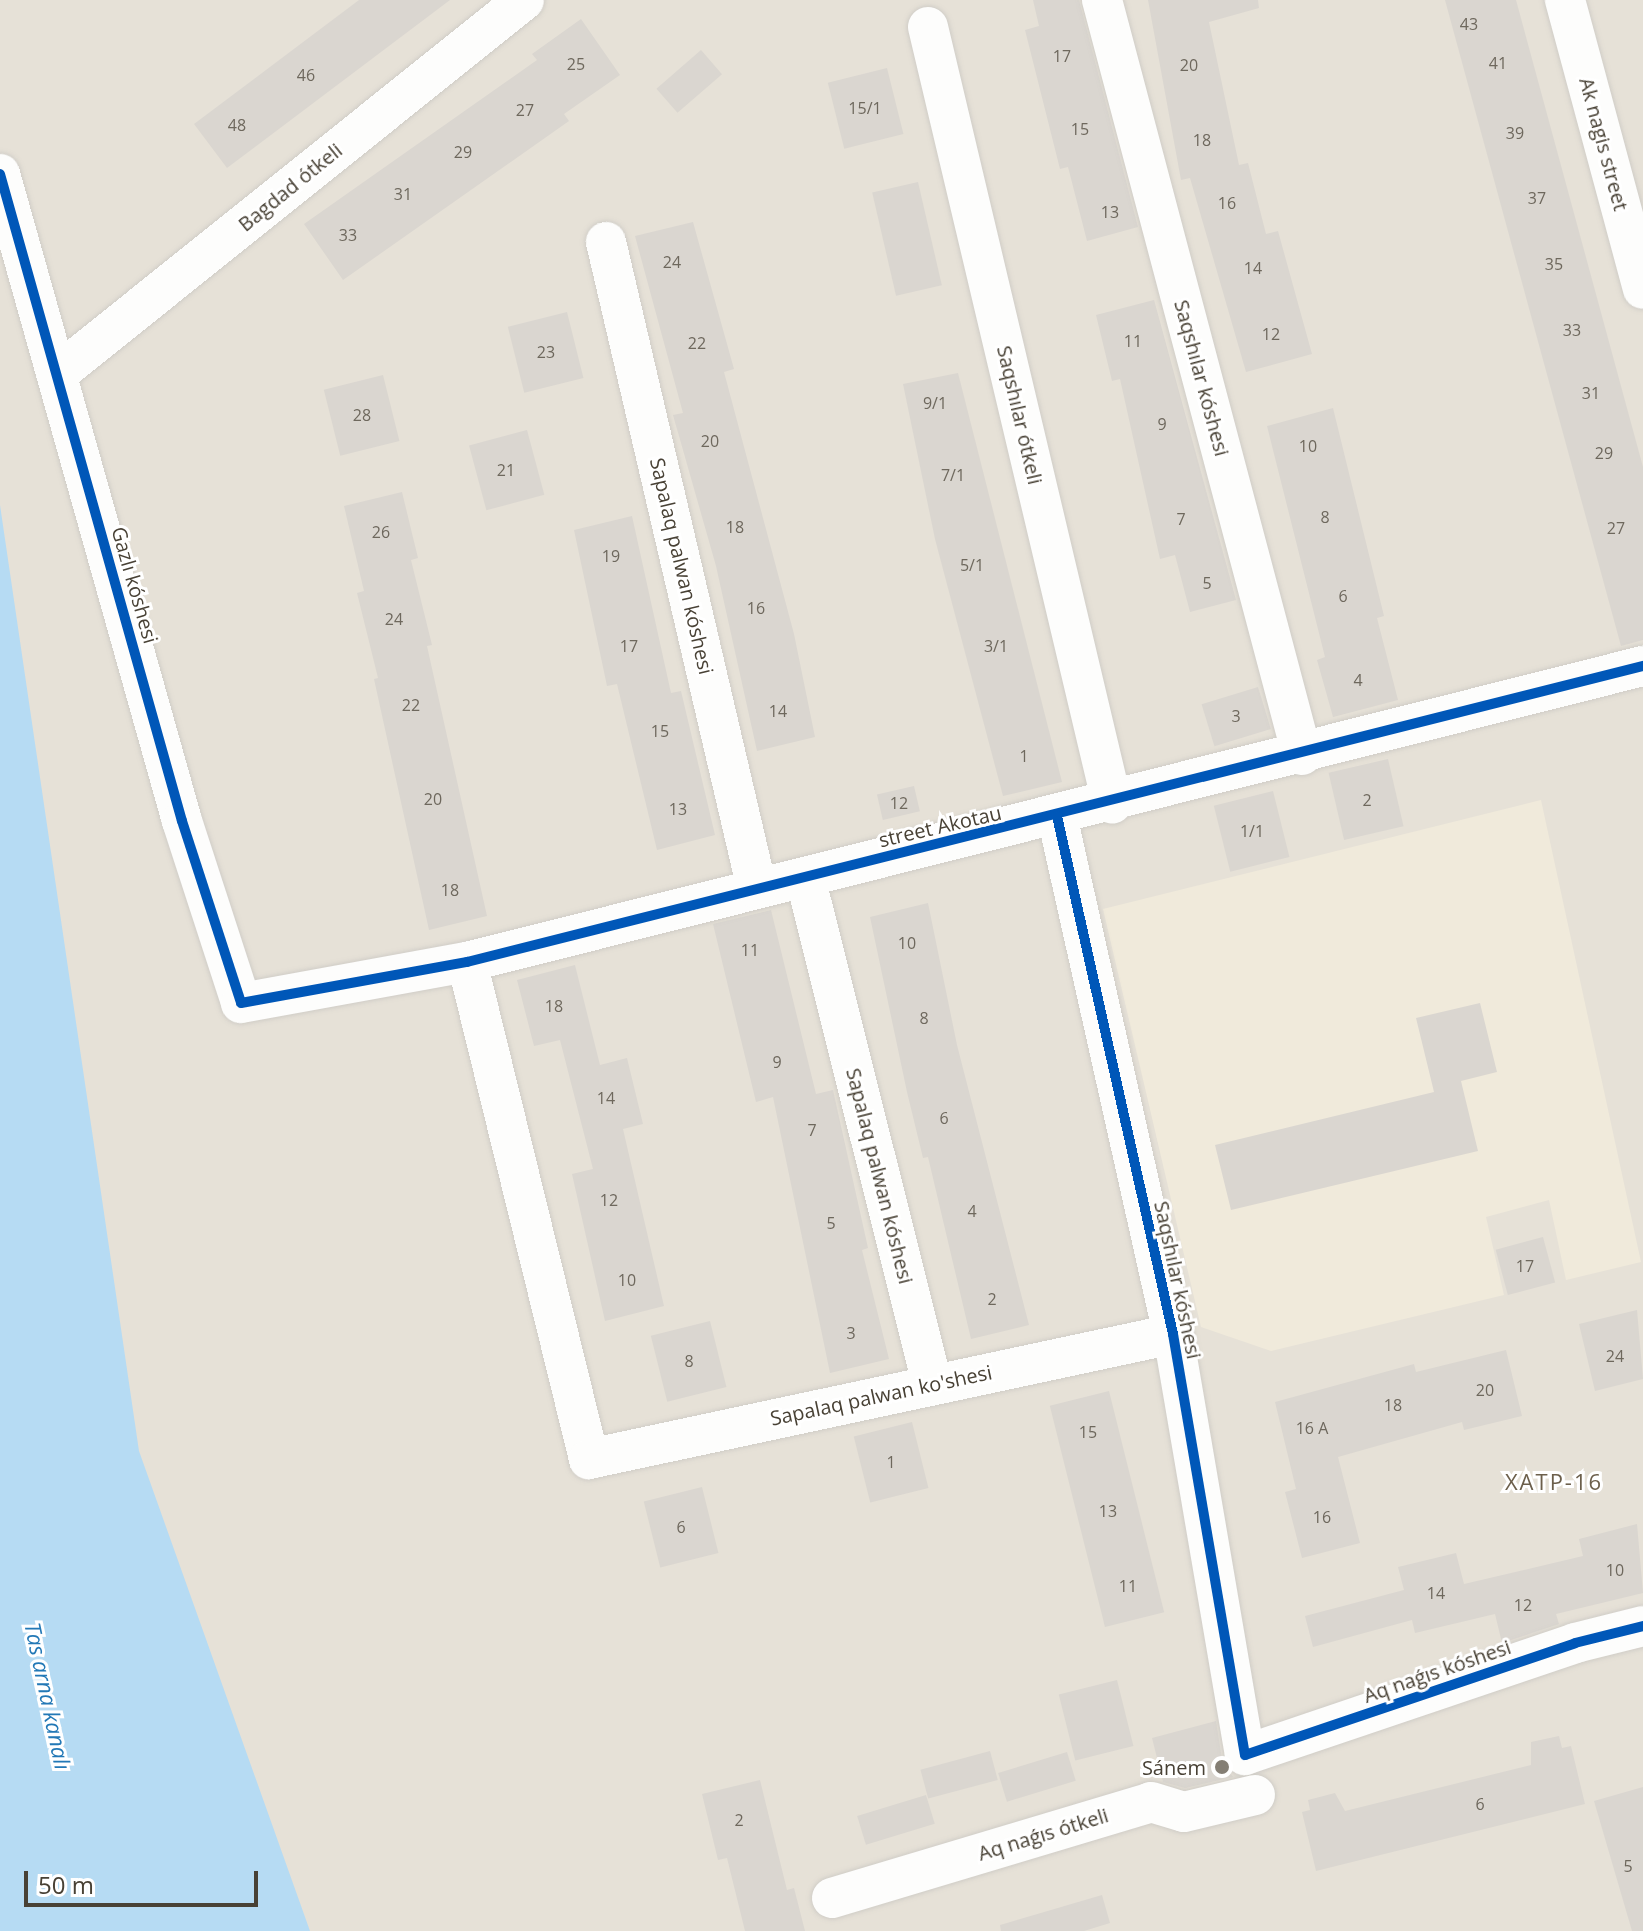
<!DOCTYPE html>
<meta charset="utf-8">
<style>
body{margin:0}
#map{position:relative;width:1643px;height:1931px;overflow:hidden;background:#f2efea;font-family:"Open Sans",sans-serif}
div>[style]{position:absolute}
.residential>*{inset:0;background:#e6e1d7;transform-origin:0 0}
.education>*{inset:0;background:#f0eadb}
.water>*{inset:0;background:#b6dbf3}
.building>*{inset:0;background:#dad6d0;transform-origin:0 0}
.roads{filter:drop-shadow(0 0 2px #d0cdc7) drop-shadow(0 0 2px #d0cdc7)}
.minor>*{height:40px;margin:-20px;padding:0 20px;transform-origin:20px;border-radius:20px;background:#fdfdfc}
.cycleway>*{height:10px;margin:-5px;padding:0 5px;transform-origin:5px;border-radius:5px;background:#0057b8}
.dots>*{width:22px;height:22px;translate:-50% -50%;box-sizing:border-box;border:4px solid #fff;border-radius:50%}
span{translate:-50% -50%;white-space:nowrap;text-align:center;line-height:1.15;-webkit-text-stroke:6px #fff;paint-order:stroke}
.number-label{font-size:16px;color:#6e685d}
.number-label span{-webkit-text-stroke-width:0}
.street-label{font-size:20px;color:#484135}
.poi-label{font-size:20px;color:#484135}
.right{translate:-100% -50%;text-align:right}
.neighbourhood-label{font-size:22px;color:#6c5f4b;letter-spacing:2px}
.water-label{font-size:22px;color:#2278b6;font-style:italic}
.scale{position:absolute;left:24px;top:1871px;width:234px;height:36px;box-sizing:border-box;border:4px solid #484135;border-top:0;padding-left:10px;font-size:24px;line-height:28px;white-space:nowrap;color:#484135;-webkit-text-stroke:6px #fff;paint-order:stroke}
</style>
<div id="map">
<div class="residential">
<div style="left:0;top:0;width:1643px;height:1931px"></div>
</div>
<div class="education">
<div style="clip-path:polygon(1541px 800px,1641px 1262px,1566px 1280px,1549px 1200px,1486px 1217px,1504px 1295px,1271px 1351px,1201px 1327px,1103px 909px)"></div>
</div>
<div class="water">
<div style="clip-path:polygon(0 505px,139px 1451px,310px 1931px,0 1931px)"></div>
</div>
<div class="building">
<div style="clip-path:polygon(359px 0,450px 0,227px 168px,194px 124px)"></div>
<div style="clip-path:polygon(1033px 0,1079px 0,1138px 227px,1087px 241px,1068px 167px,1060px 169px,1025px 30px,1039px 26px)"></div>
<div style="clip-path:polygon(1148px 0,1258px 0,1259px 8px,1209px 22px,1239px 165px,1248px 163px,1266px 234px,1278px 231px,1312px 354px,1246px 372px,1190px 178px,1181px 180px)"></div>
<div style="clip-path:polygon(1445px 0,1516px 0,1643px 467px,1643px 640px,1621px 646px)"></div>
<div style="clip-path:polygon(581px 19px,620px 75px,564px 114px,569px 121px,343px 280px,304px 224px,537px 60px,532px 54px)"></div>
<div style="left:701px;top:50px;width:32px;height:59px;rotate:49deg"></div>
<div style="left:887px;top:68px;width:68px;height:61px;rotate:76deg"></div>
<div style="left:918px;top:182px;width:106px;height:47px;rotate:77deg"></div>
<div style="clip-path:polygon(693px 222px,734px 369px,724px 372px,794px 634px,815px 737px,757px 751px,716px 566px,673px 415px,683px 413px,635px 236px)"></div>
<div style="clip-path:polygon(1154px 300px,1236px 600px,1190px 612px,1175px 555px,1160px 559px,1120px 379px,1112px 381px,1096px 315px)"></div>
<div style="left:567px;top:312px;width:68px;height:61px;rotate:76deg"></div>
<div style="clip-path:polygon(958px 373px,1062px 782px,1003px 796px,935px 539px,903px 384px)"></div>
<div style="left:383px;top:375px;width:68px;height:61px;rotate:76deg"></div>
<div style="clip-path:polygon(1333px 408px,1384px 616px,1377px 618px,1398px 700px,1333px 717px,1317px 660px,1325px 657px,1267px 426px)"></div>
<div style="left:527px;top:430px;width:67px;height:60px;rotate:75deg"></div>
<div style="clip-path:polygon(402px 492px,418px 558px,411px 560px,432px 645px,427px 646px,487px 916px,429px 930px,374px 679px,378px 678px,357px 593px,364px 591px,344px 506px)"></div>
<div style="clip-path:polygon(632px 516px,671px 693px,681px 691px,715px 835px,657px 850px,617px 684px,607px 686px,574px 530px)"></div>
<div style="left:1258px;top:687px;width:44px;height:59px;rotate:73deg"></div>
<div style="left:1388px;top:759px;width:69px;height:61px;rotate:77deg"></div>
<div style="left:914px;top:786px;width:26px;height:38px;rotate:77deg"></div>
<div style="left:1273px;top:791px;width:68px;height:61px;rotate:76deg"></div>
<div style="clip-path:polygon(928px 903px,957px 1045px,1029px 1325px,971px 1339px,928px 1157px,923px 1158px,907px 1092px,870px 917px)"></div>
<div style="clip-path:polygon(771px 910px,816px 1094px,833px 1090px,868px 1248px,862px 1250px,889px 1359px,830px 1373px,773px 1097px,756px 1102px,713px 924px)"></div>
<div style="clip-path:polygon(575px 965px,600px 1065px,627px 1058px,643px 1124px,623px 1129px,664px 1306px,605px 1321px,572px 1174px,593px 1169px,560px 1040px,534px 1046px,517px 980px)"></div>
<div style="clip-path:polygon(1480px 1003px,1497px 1072px,1461px 1081px,1478px 1151px,1231px 1210px,1215px 1145px,1434px 1092px,1416px 1018px)"></div>
<div style="left:1543px;top:1237px;width:47px;height:49px;rotate:75deg"></div>
<div style="clip-path:polygon(1637px 1310px,1643px 1379px,1595px 1391px,1579px 1324px)"></div>
<div style="left:710px;top:1321px;width:68px;height:61px;rotate:76deg"></div>
<div style="clip-path:polygon(1506px 1350px,1522px 1416px,1464px 1430px,1462px 1422px,1338px 1457px,1360px 1543px,1302px 1558px,1285px 1492px,1296px 1489px,1275px 1402px,1414px 1364px,1416px 1372px)"></div>
<div style="left:1109px;top:1391px;width:228px;height:61px;rotate:76deg"></div>
<div style="left:912px;top:1422px;width:68px;height:60px;rotate:76deg"></div>
<div style="left:702px;top:1487px;width:68px;height:60px;rotate:76deg"></div>
<div style="clip-path:polygon(1637px 1524px,1643px 1593px,1556px 1614px,1559px 1624px,1502px 1643px,1495px 1614px,1415px 1633px,1412px 1620px,1313px 1647px,1305px 1616px,1404px 1590px,1398px 1567px,1456px 1553px,1464px 1584px,1583px 1556px,1579px 1539px)"></div>
<div style="left:1117px;top:1680px;width:68px;height:60px;rotate:76deg"></div>
<div style="clip-path:polygon(1216px 1721px,1222px 1759px,1233px 1777px,1185px 1788px,1163px 1782px,1152px 1738px)"></div>
<div style="clip-path:polygon(1559px 1736px,1562px 1748px,1571px 1746px,1585px 1804px,1316px 1871px,1302px 1812px,1310px 1810px,1308px 1800px,1335px 1793px,1345px 1811px,1531px 1765px,1531px 1742px)"></div>
<div style="left:990px;top:1751px;width:30px;height:72px;rotate:75deg"></div>
<div style="left:1067px;top:1752px;width:30px;height:72px;rotate:73deg"></div>
<div style="clip-path:polygon(760px 1780px,787px 1890px,794px 1888px,805px 1931px,745px 1931px,727px 1858px,718px 1860px,702px 1794px)"></div>
<div style="clip-path:polygon(1643px 1787px,1643px 1931px,1632px 1931px,1594px 1801px)"></div>
<div style="left:926px;top:1795px;width:30px;height:72px;rotate:73deg"></div>
<div style="clip-path:polygon(1102px 1895px,1110px 1923px,1084px 1931px,1001px 1931px,1000px 1925px)"></div>
</div>
<div class="roads">
<div class="minor">
<div style="left:1102px;top:0;width:781px;rotate:75.16deg"></div>
<div style="left:1565px;top:0;width:299px;rotate:74.9deg"></div>
<div style="left:928px;top:27px;width:798px;rotate:76.66deg"></div>
<div style="left:0;top:174px;width:672px;rotate:74.29deg"></div>
<div style="left:182px;top:821px;width:191px;rotate:72deg"></div>
<div style="left:241px;top:1003px;width:230px;rotate:-10.3deg"></div>
<div style="left:467px;top:962px;width:1213px;rotate:-14.13deg"></div>
<div style="left:606px;top:242px;width:664px;rotate:76.86deg"></div>
<div style="left:57px;top:374px;width:598px;rotate:-38.69deg"></div>
<div style="left:1057px;top:816px;width:531px;rotate:77.38deg"></div>
<div style="left:1173px;top:1334px;width:427px;rotate:80.3deg"></div>
<div style="left:1245px;top:1755px;width:348px;rotate:-18.7deg"></div>
<div style="left:1575px;top:1643px;width:70px;rotate:-14deg"></div>
<div style="left:805px;top:877px;width:522px;rotate:75.91deg"></div>
<div style="left:467px;top:962px;width:512px;rotate:76.21deg"></div>
<div style="left:589px;top:1459px;width:597px;rotate:-12.08deg"></div>
<div style="left:832px;top:1898px;width:333px;rotate:-16.7deg"></div>
<div style="left:1151px;top:1802px;width:34px;rotate:17deg"></div>
<div style="left:1184px;top:1812px;width:73px;rotate:-13.5deg"></div>
</div>
</div>
<div class="cycleway">
<div style="left:0;top:174px;width:672px;rotate:74.29deg"></div>
<div style="left:182px;top:821px;width:191px;rotate:72deg"></div>
<div style="left:241px;top:1003px;width:230px;rotate:-10.3deg"></div>
<div style="left:467px;top:962px;width:1213px;rotate:-14.13deg"></div>
<div style="left:1057px;top:816px;width:531px;rotate:77.38deg"></div>
<div style="left:1173px;top:1334px;width:427px;rotate:80.3deg"></div>
<div style="left:1245px;top:1755px;width:348px;rotate:-18.7deg"></div>
<div style="left:1575px;top:1643px;width:70px;rotate:-14deg"></div>
</div>
<div class="dots">
<div style="left:1222px;top:1767px;background:#847e74"></div>
</div>
<div class="number-label">
<span style="left:1469px;top:24px">43</span>
<span style="left:1062px;top:56px">17</span>
<span style="left:1498px;top:63px">41</span>
<span style="left:576px;top:64px">25</span>
<span style="left:1189px;top:65px">20</span>
<span style="left:306px;top:75px">46</span>
<span style="left:865px;top:108px">15/1</span>
<span style="left:525px;top:110px">27</span>
<span style="left:237px;top:125px">48</span>
<span style="left:1080px;top:129px">15</span>
<span style="left:1515px;top:133px">39</span>
<span style="left:1202px;top:140px">18</span>
<span style="left:463px;top:152px">29</span>
<span style="left:403px;top:194px">31</span>
<span style="left:1537px;top:198px">37</span>
<span style="left:1227px;top:203px">16</span>
<span style="left:1110px;top:212px">13</span>
<span style="left:348px;top:235px">33</span>
<span style="left:672px;top:262px">24</span>
<span style="left:1554px;top:264px">35</span>
<span style="left:1253px;top:268px">14</span>
<span style="left:1572px;top:330px">33</span>
<span style="left:1271px;top:334px">12</span>
<span style="left:1133px;top:341px">11</span>
<span style="left:697px;top:343px">22</span>
<span style="left:546px;top:352px">23</span>
<span style="left:1591px;top:393px">31</span>
<span style="left:935px;top:403px">9/1</span>
<span style="left:362px;top:415px">28</span>
<span style="left:1162px;top:424px">9</span>
<span style="left:710px;top:441px">20</span>
<span style="left:1308px;top:446px">10</span>
<span style="left:1604px;top:453px">29</span>
<span style="left:506px;top:470px">21</span>
<span style="left:953px;top:475px">7/1</span>
<span style="left:1325px;top:517px">8</span>
<span style="left:1181px;top:519px">7</span>
<span style="left:735px;top:527px">18</span>
<span style="left:1616px;top:528px">27</span>
<span style="left:381px;top:532px">26</span>
<span style="left:611px;top:556px">19</span>
<span style="left:972px;top:565px">5/1</span>
<span style="left:1207px;top:583px">5</span>
<span style="left:1343px;top:596px">6</span>
<span style="left:756px;top:608px">16</span>
<span style="left:394px;top:619px">24</span>
<span style="left:629px;top:646px">17</span>
<span style="left:996px;top:646px">3/1</span>
<span style="left:1358px;top:680px">4</span>
<span style="left:411px;top:705px">22</span>
<span style="left:778px;top:711px">14</span>
<span style="left:1236px;top:716px">3</span>
<span style="left:660px;top:731px">15</span>
<span style="left:1024px;top:756px">1</span>
<span style="left:433px;top:799px">20</span>
<span style="left:1367px;top:800px">2</span>
<span style="left:899px;top:803px">12</span>
<span style="left:678px;top:809px">13</span>
<span style="left:1252px;top:831px">1/1</span>
<span style="left:450px;top:890px">18</span>
<span style="left:907px;top:943px">10</span>
<span style="left:750px;top:950px">11</span>
<span style="left:554px;top:1006px">18</span>
<span style="left:924px;top:1018px">8</span>
<span style="left:777px;top:1062px">9</span>
<span style="left:606px;top:1098px">14</span>
<span style="left:944px;top:1118px">6</span>
<span style="left:812px;top:1130px">7</span>
<span style="left:609px;top:1200px">12</span>
<span style="left:972px;top:1211px">4</span>
<span style="left:831px;top:1223px">5</span>
<span style="left:1525px;top:1266px">17</span>
<span style="left:627px;top:1280px">10</span>
<span style="left:992px;top:1299px">2</span>
<span style="left:851px;top:1333px">3</span>
<span style="left:1615px;top:1356px">24</span>
<span style="left:689px;top:1361px">8</span>
<span style="left:1485px;top:1390px">20</span>
<span style="left:1393px;top:1405px">18</span>
<span style="left:1312px;top:1428px">16 А</span>
<span style="left:1088px;top:1432px">15</span>
<span style="left:891px;top:1462px">1</span>
<span style="left:1108px;top:1511px">13</span>
<span style="left:1322px;top:1517px">16</span>
<span style="left:681px;top:1527px">6</span>
<span style="left:1615px;top:1570px">10</span>
<span style="left:1128px;top:1586px">11</span>
<span style="left:1436px;top:1593px">14</span>
<span style="left:1523px;top:1605px">12</span>
<span style="left:1480px;top:1804px">6</span>
<span style="left:739px;top:1820px">2</span>
<span style="left:1628px;top:1866px">5</span>
</div>
<div class="street-label">
<span style="left:1604px;top:144px;rotate:75deg">Ak nagis street</span>
<span style="left:290px;top:187px;rotate:-39deg">Bagdad ótkeli</span>
<span style="left:1202px;top:378px;rotate:75deg">Saqshılar kóshesi</span>
<span style="left:1020px;top:415px;rotate:77deg">Saqshılar ótkeli</span>
<span style="left:682px;top:566px;rotate:77deg">Sapalaq palwan kóshesi</span>
<span style="left:135px;top:585px;rotate:74deg">Gazlı kóshesi</span>
<span style="left:940px;top:826px;rotate:-13deg">street Akotau</span>
<span style="left:880px;top:1176px;rotate:76deg">Sapalaq palwan kóshesi</span>
<span style="left:1178px;top:1280px;rotate:78deg">Saqshılar kóshesi</span>
<span style="left:881px;top:1395px;rotate:-12deg">Sapalaq palwan ko'shesi</span>
<span style="left:1437px;top:1671px;rotate:-19deg">Aq naǵıs kóshesi</span>
<span style="left:1043px;top:1834px;rotate:-17deg">Aq naǵıs ótkeli</span>
</div>
<div class="poi-label">
<span class="right" style="left:1206px;top:1767px">Sánem</span>
</div>
<div class="neighbourhood-label">
<span style="left:1554px;top:1482px">XATP-16</span>
</div>
<div class="water-label">
<span style="left:48px;top:1696px;rotate:78deg">Tas arna kanalı</span>
</div>
<div class="scale">50 m</div>
</div>
